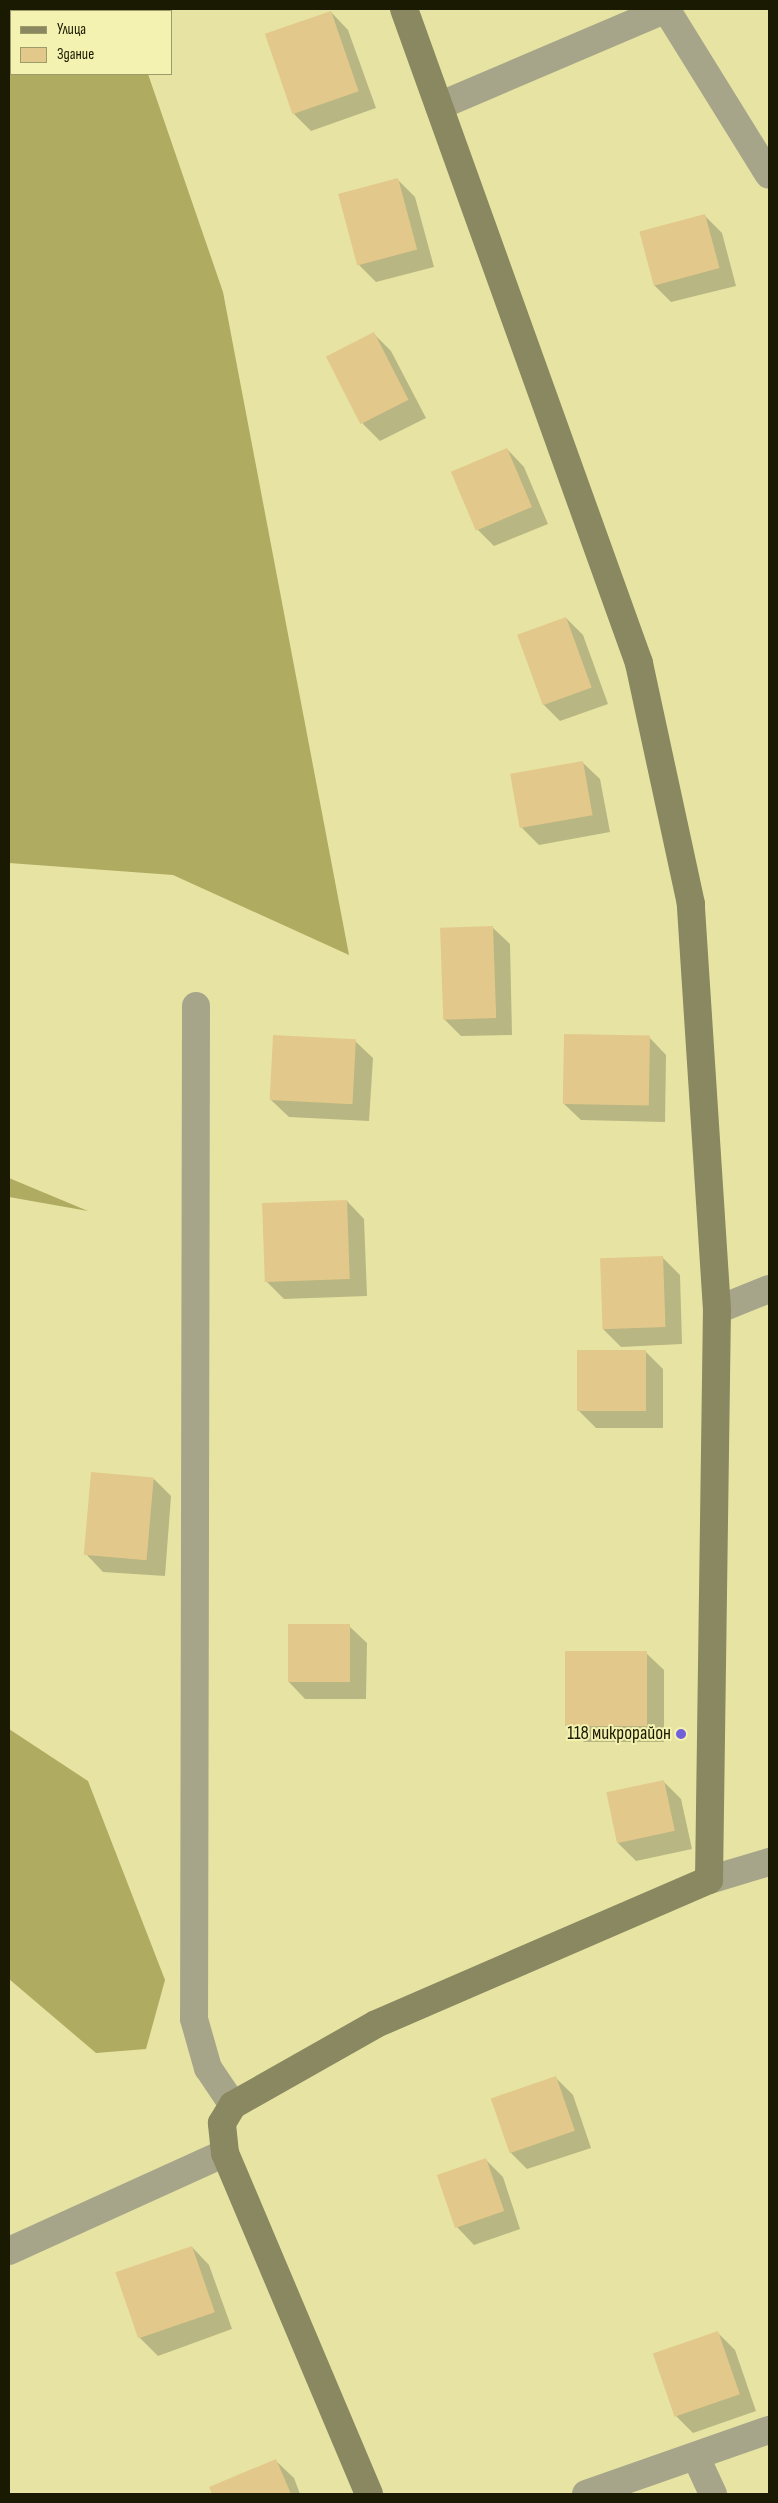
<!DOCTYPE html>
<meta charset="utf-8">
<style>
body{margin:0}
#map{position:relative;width:778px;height:2503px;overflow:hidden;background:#e7e4a3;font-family:"Sofia Sans Condensed",sans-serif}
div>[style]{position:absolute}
.forest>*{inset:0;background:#afab60}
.shadow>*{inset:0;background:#0003}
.building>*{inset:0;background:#e3c88b;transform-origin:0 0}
.street>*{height:28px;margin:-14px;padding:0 14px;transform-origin:14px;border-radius:14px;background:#a6a58a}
.secondary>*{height:28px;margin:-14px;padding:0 14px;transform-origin:14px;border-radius:14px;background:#898860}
.dots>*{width:14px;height:14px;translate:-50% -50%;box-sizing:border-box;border:2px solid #f4f2b0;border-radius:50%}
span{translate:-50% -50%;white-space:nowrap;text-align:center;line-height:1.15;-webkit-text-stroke:4px #f4f2b0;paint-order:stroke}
.poi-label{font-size:19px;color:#1a1901}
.right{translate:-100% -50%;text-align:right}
.frame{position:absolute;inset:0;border:10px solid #1a1901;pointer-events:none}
.legend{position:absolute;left:10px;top:10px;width:162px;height:65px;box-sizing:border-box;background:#f4f2b0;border:1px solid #9d9b6a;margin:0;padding:6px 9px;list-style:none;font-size:15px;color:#1a1901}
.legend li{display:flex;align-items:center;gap:10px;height:25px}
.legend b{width:25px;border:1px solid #9d9b6a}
</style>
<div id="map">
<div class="forest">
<div style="clip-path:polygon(9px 9px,125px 9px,11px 11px,11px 74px,148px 74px,223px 292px,349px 955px,173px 875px,9px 863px)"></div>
<div style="clip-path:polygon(9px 1178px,88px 1211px,9px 1197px)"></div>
<div style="clip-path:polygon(9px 1729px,88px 1781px,165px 1980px,146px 2049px,96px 2053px,9px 1979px)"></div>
</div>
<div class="shadow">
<div style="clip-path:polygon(331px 12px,348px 30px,376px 108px,311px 131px,294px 114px)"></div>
<div style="clip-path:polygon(398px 180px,415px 197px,434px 267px,376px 282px,359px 265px)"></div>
<div style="clip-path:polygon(705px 216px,722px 233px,736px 286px,671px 302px,654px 285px)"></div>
<div style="clip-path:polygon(374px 334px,391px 351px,426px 418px,380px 441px,363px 424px)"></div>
<div style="clip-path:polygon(507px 449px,524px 467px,548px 524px,494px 546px,477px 529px)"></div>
<div style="clip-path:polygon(566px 618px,583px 635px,608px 704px,560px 721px,543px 704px)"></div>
<div style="clip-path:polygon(582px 762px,600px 779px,610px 832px,539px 845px,522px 828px)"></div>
<div style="clip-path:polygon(492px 927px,510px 944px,512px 1035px,461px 1036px,444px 1019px)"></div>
<div style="clip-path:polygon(649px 1037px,666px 1055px,665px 1122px,581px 1120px,563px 1103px)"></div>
<div style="clip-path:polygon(355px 1041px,373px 1058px,369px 1121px,289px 1117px,271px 1100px)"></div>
<div style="clip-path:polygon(347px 1201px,364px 1219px,367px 1296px,284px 1299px,267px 1282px)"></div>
<div style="clip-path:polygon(663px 1258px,680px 1275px,682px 1344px,621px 1347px,603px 1329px)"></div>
<div style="clip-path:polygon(646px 1352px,663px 1369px,663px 1428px,596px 1428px,579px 1411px)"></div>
<div style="clip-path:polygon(154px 1479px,171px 1496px,165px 1576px,103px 1572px,86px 1554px)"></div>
<div style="clip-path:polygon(349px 1626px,367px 1643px,366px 1699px,305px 1699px,288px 1681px)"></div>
<div style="clip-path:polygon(646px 1653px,664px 1670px,664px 1742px,584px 1742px,566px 1725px)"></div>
<div style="clip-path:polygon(663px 1781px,681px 1799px,692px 1849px,636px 1861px,618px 1843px)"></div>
<div style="clip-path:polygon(556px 2078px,573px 2095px,591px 2148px,527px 2169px,510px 2152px,493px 2099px)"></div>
<div style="clip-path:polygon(486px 2160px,503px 2177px,520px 2229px,474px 2245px,457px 2227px)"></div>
<div style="clip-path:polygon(192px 2247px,209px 2265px,232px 2329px,158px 2356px,140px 2338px)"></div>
<div style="clip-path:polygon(718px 2333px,735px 2350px,756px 2411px,693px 2433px,676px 2416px,655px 2354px)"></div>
<div style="clip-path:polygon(276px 2461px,294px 2478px,300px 2494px,213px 2494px,211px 2488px)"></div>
</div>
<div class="building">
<div style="left:331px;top:11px;width:85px;height:70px;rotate:71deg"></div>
<div style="left:398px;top:178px;width:74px;height:62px;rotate:75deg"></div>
<div style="left:705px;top:214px;width:56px;height:68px;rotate:75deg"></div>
<div style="left:374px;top:332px;width:76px;height:54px;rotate:63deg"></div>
<div style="left:507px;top:448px;width:64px;height:61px;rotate:67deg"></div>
<div style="left:566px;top:617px;width:75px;height:52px;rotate:70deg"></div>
<div style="left:583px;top:761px;width:55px;height:74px;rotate:80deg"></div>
<div style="left:493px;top:926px;width:92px;height:53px;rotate:88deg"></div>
<div style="left:564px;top:1034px;width:86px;height:70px;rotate:1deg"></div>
<div style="left:273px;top:1035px;width:83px;height:65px;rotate:3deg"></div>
<div style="left:347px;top:1200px;width:79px;height:85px;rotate:88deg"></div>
<div style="left:663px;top:1256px;width:71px;height:63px;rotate:88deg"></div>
<div style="left:577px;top:1350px;width:69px;height:61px"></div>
<div style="left:91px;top:1472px;width:63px;height:83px;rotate:5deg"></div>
<div style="left:288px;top:1624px;width:62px;height:58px"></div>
<div style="left:565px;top:1651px;width:82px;height:75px"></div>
<div style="left:664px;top:1780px;width:52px;height:59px;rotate:78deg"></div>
<div style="left:556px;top:2076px;width:58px;height:69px;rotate:71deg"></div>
<div style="left:486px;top:2158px;width:56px;height:52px;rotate:71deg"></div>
<div style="left:192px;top:2246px;width:70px;height:81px;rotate:71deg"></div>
<div style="left:718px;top:2331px;width:67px;height:69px;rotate:71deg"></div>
<div style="clip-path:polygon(276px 2459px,291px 2494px,212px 2494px,209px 2487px)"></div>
</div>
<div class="street">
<div style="left:666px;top:9px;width:195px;rotate:58.2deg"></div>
<div style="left:439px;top:106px;width:247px;rotate:-23.1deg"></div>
<div style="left:196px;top:1006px;width:1013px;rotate:90.11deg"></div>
<div style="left:194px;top:2019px;width:51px;rotate:74.1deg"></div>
<div style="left:208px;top:2068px;width:45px;rotate:56deg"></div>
<div style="left:717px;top:1310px;width:56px;rotate:-22deg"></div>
<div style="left:709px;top:1880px;width:63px;rotate:-16.7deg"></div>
<div style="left:9px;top:2251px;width:237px;rotate:-24.4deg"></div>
<div style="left:696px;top:2457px;width:41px;rotate:65.3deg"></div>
<div style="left:586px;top:2494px;width:194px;rotate:-19.3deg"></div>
</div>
<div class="secondary">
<div style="left:369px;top:2494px;width:370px;rotate:-112.9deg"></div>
<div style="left:225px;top:2153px;width:30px;rotate:-96deg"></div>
<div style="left:222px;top:2123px;width:21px;rotate:-59deg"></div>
<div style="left:233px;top:2105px;width:164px;rotate:-29.5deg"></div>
<div style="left:376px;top:2024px;width:363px;rotate:-23.4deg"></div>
<div style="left:709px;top:1880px;width:570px;rotate:-89.2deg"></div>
<div style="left:717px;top:1310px;width:407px;rotate:-93.7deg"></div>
<div style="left:691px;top:904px;width:247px;rotate:-102.2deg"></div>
<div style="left:639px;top:663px;width:695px;rotate:-109.76deg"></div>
</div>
<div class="dots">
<div style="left:681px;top:1734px;background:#725fda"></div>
</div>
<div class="poi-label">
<span class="right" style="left:671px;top:1734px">118 микрорайон</span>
</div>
<div class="frame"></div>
<ul class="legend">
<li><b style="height:6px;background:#898860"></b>Улица</li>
<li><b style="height:14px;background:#e3c88b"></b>Здание</li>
</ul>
</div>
